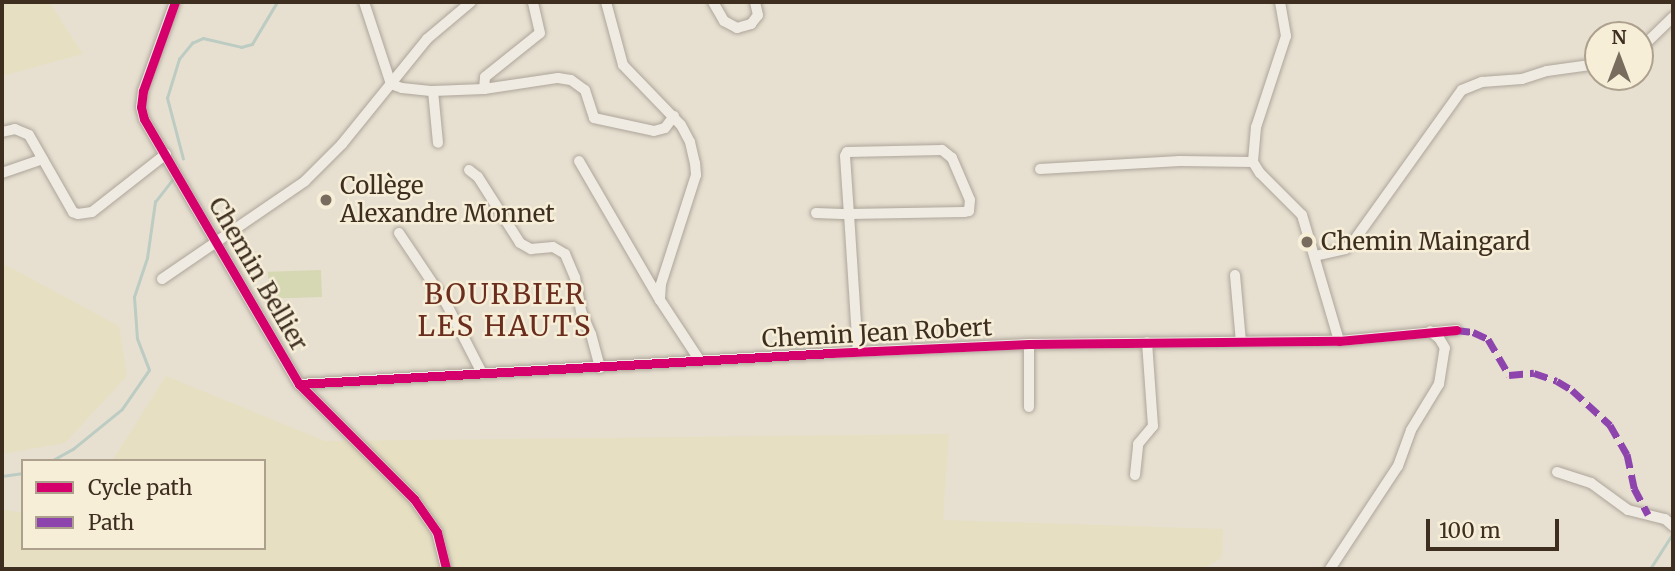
<!DOCTYPE html>
<meta charset="utf-8">
<style>
body{margin:0}
#map{position:relative;width:1675px;height:571px;overflow:hidden;background:#e7e0d1;font-family:Merriweather,serif}
div>[style]{position:absolute}
.farmland>*{inset:0;background:#e6dfc2}
.green>*{inset:0;background:#d6d7b3;transform-origin:0 0}
.stream>*{height:2.5px;margin:-1.25px;padding:0 1.25px;transform-origin:1.25px;border-radius:1.25px;background:#bcccc2}
.roads{filter:drop-shadow(0 0 2px #ada599) drop-shadow(0 0 2px #ada599)}
.street>*{height:10px;margin:-5px;padding:0 5px;transform-origin:5px;border-radius:5px;background:#efebe3}
.quiet>*{height:7px;margin-top:-3.5px;transform-origin:0;background:repeating-linear-gradient(90deg,#8e44ad 0 14px,transparent 0 21px)}
.cycleway>*{height:9px;margin:-4.5px;padding:0 4.5px;transform-origin:4.5px;border-radius:4.5px;background:#d6006c}
.dots>*{width:19px;height:19px;translate:-50% -50%;box-sizing:border-box;border:4px solid #f7eed8;border-radius:50%}
span{translate:-50% -50%;white-space:nowrap;text-align:center;line-height:1.15;-webkit-text-stroke:5px #f7eed8;paint-order:stroke}
.poi-label{font-size:24px;color:#3d2e20}
.left{translate:0 -50%;text-align:left}
.street-label{font-size:24px;color:#3d2e20}
.quarter-label{font-size:28px;color:#6b2e1e;letter-spacing:2px}
.frame{position:absolute;inset:0;border:4px solid #3d2e20;pointer-events:none}
.legend{position:absolute;left:21px;top:459px;width:245px;height:91px;box-sizing:border-box;background:#f7eed8;border:2px solid #ada18e;margin:0;padding:9px 12px;list-style:none;font-size:21px;color:#3d2e20}
.legend li{display:flex;align-items:center;gap:14px;height:35px}
.legend b{width:35px;border:2px solid #ada18e}
.north{position:absolute;left:1584px;top:21px;width:70px;height:70px;box-sizing:border-box;background:#f7eed8;border:2px solid #ada18e;border-radius:50%;rotate:0deg;font-size:19px;font-weight:700;line-height:28px;text-align:center;color:#3d2e20}
.north::after{content:'';display:block;margin:auto;width:24px;height:32px;background:#786c5e;clip-path:polygon(50% 0,100% 100%,50% 72%,0 100%)}
.scale{position:absolute;left:1426px;top:519px;width:133px;height:32px;box-sizing:border-box;border:4px solid #3d2e20;border-top:0;padding-left:9px;font-size:21px;line-height:24px;white-space:nowrap;color:#3d2e20;-webkit-text-stroke:5px #f7eed8;paint-order:stroke}
</style>
<div id="map">
<div class="farmland">
<div style="clip-path:polygon(2px 2px,49px 2px,83px 54px,2px 76px)"></div>
<div style="clip-path:polygon(2px 263px,119px 326px,127px 376px,65px 443px,2px 454px)"></div>
<div style="clip-path:polygon(166px 376px,325px 441px,949px 434px,943px 520px,1223px 529px,1222px 558px,1202px 569px,2px 569px,2px 509px,23px 513px,23px 548px,264px 548px,264px 461px,112px 461px)"></div>
</div>
<div class="green">
<div style="left:321px;top:270px;width:27px;height:53px;rotate:88deg"></div>
</div>
<div class="stream">
<div style="left:183px;top:159px;width:63px;rotate:-104.7deg"></div>
<div style="left:167px;top:98px;width:41px;rotate:-72.9deg"></div>
<div style="left:179px;top:59px;width:21px;rotate:-51deg"></div>
<div style="left:192px;top:43px;width:12px;rotate:-24deg"></div>
<div style="left:203px;top:38px;width:39px;rotate:13deg"></div>
<div style="left:241px;top:47px;width:11px;rotate:-15deg"></div>
<div style="left:252px;top:44px;width:49px;rotate:-59.2deg"></div>
<div style="left:51px;top:461px;width:25px;rotate:-29deg"></div>
<div style="left:73px;top:449px;width:63px;rotate:-39.2deg"></div>
<div style="left:122px;top:409px;width:47px;rotate:-55.3deg"></div>
<div style="left:149px;top:370px;width:33px;rotate:-111deg"></div>
<div style="left:137px;top:339px;width:42px;rotate:-94.1deg"></div>
<div style="left:134px;top:297px;width:41px;rotate:-71.6deg"></div>
<div style="left:147px;top:258px;width:57px;rotate:-81.9deg"></div>
<div style="left:155px;top:202px;width:28px;rotate:-52deg"></div>
<div style="left:2px;top:476px;width:21px;rotate:-8deg"></div>
<div style="left:1650px;top:569px;width:43px;rotate:-57.4deg"></div>
</div>
<div class="roads">
<div class="street">
<div style="left:175px;top:2px;width:95px;rotate:109.8deg"></div>
<div style="left:143px;top:91px;width:16px;rotate:97deg"></div>
<div style="left:141px;top:107px;width:12px;rotate:76deg"></div>
<div style="left:144px;top:119px;width:307px;rotate:59.7deg"></div>
<div style="left:299px;top:384px;width:163px;rotate:45deg"></div>
<div style="left:414px;top:499px;width:40px;rotate:55.1deg"></div>
<div style="left:437px;top:532px;width:38px;rotate:76deg"></div>
<div style="left:364px;top:2px;width:86px;rotate:71.8deg"></div>
<div style="left:391px;top:84px;width:12px;rotate:20deg"></div>
<div style="left:402px;top:88px;width:31px;rotate:6deg"></div>
<div style="left:433px;top:91px;width:51px;rotate:-2.2deg"></div>
<div style="left:484px;top:89px;width:75px;rotate:-8.5deg"></div>
<div style="left:558px;top:78px;width:13px;rotate:9deg"></div>
<div style="left:571px;top:80px;width:17px;rotate:36deg"></div>
<div style="left:585px;top:90px;width:29px;rotate:72deg"></div>
<div style="left:594px;top:118px;width:61px;rotate:12.2deg"></div>
<div style="left:654px;top:131px;width:11px;rotate:-15deg"></div>
<div style="left:665px;top:128px;width:15px;rotate:-53deg"></div>
<div style="left:606px;top:2px;width:65px;rotate:74.9deg"></div>
<div style="left:623px;top:65px;width:83px;rotate:46deg"></div>
<div style="left:681px;top:125px;width:19px;rotate:62deg"></div>
<div style="left:690px;top:142px;width:22px;rotate:77deg"></div>
<div style="left:695px;top:163px;width:12px;rotate:85deg"></div>
<div style="left:696px;top:175px;width:114px;rotate:107.8deg"></div>
<div style="left:661px;top:284px;width:16px;rotate:94deg"></div>
<div style="left:713px;top:2px;width:22px;rotate:60deg"></div>
<div style="left:724px;top:21px;width:15px;rotate:28deg"></div>
<div style="left:737px;top:28px;width:15px;rotate:-16deg"></div>
<div style="left:751px;top:24px;width:11px;rotate:-52deg"></div>
<div style="left:758px;top:15px;width:13px;rotate:-103deg"></div>
<div style="left:1280px;top:2px;width:35px;rotate:80deg"></div>
<div style="left:1286px;top:36px;width:96px;rotate:108.2deg"></div>
<div style="left:1256px;top:127px;width:35px;rotate:95deg"></div>
<div style="left:1253px;top:162px;width:13px;rotate:58deg"></div>
<div style="left:1260px;top:173px;width:59px;rotate:45deg"></div>
<div style="left:1302px;top:215px;width:131px;rotate:73.6deg"></div>
<div style="left:1640px;top:49px;width:46px;rotate:-44.1deg"></div>
<div style="left:484px;top:89px;width:12px;rotate:-85deg"></div>
<div style="left:485px;top:77px;width:70px;rotate:-38.7deg"></div>
<div style="left:540px;top:33px;width:32px;rotate:-103deg"></div>
<div style="left:433px;top:91px;width:52px;rotate:84.5deg"></div>
<div style="left:2px;top:132px;width:13px;rotate:-13deg"></div>
<div style="left:15px;top:129px;width:15px;rotate:23deg"></div>
<div style="left:29px;top:135px;width:89px;rotate:60.3deg"></div>
<div style="left:73px;top:212px;width:5px;rotate:22deg"></div>
<div style="left:78px;top:214px;width:14px;rotate:-8deg"></div>
<div style="left:92px;top:212px;width:94px;rotate:-38.1deg"></div>
<div style="left:579px;top:161px;width:161px;rotate:59.8deg"></div>
<div style="left:660px;top:300px;width:73px;rotate:56.7deg"></div>
<div style="left:1040px;top:169px;width:140px;rotate:-3.3deg"></div>
<div style="left:1180px;top:161px;width:73px;rotate:0.8deg"></div>
<div style="left:469px;top:170px;width:11px;rotate:38deg"></div>
<div style="left:478px;top:177px;width:78px;rotate:57.5deg"></div>
<div style="left:520px;top:243px;width:13px;rotate:29deg"></div>
<div style="left:531px;top:249px;width:22px;rotate:-5deg"></div>
<div style="left:553px;top:247px;width:14px;rotate:30deg"></div>
<div style="left:565px;top:254px;width:25px;rotate:67deg"></div>
<div style="left:575px;top:277px;width:35px;rotate:80deg"></div>
<div style="left:581px;top:311px;width:25px;rotate:67deg"></div>
<div style="left:591px;top:334px;width:35px;rotate:75deg"></div>
<div style="left:2px;top:173px;width:43px;rotate:-18.9deg"></div>
<div style="left:816px;top:213px;width:33px;rotate:2deg"></div>
<div style="left:849px;top:214px;width:115px;rotate:-1deg"></div>
<div style="left:964px;top:212px;width:5px;rotate:-11deg"></div>
<div style="left:969px;top:211px;width:11px;rotate:-85deg"></div>
<div style="left:970px;top:200px;width:46px;rotate:-113.2deg"></div>
<div style="left:952px;top:158px;width:13px;rotate:-141deg"></div>
<div style="left:942px;top:150px;width:95px;rotate:178.8deg"></div>
<div style="left:847px;top:152px;width:4px;rotate:117deg"></div>
<div style="left:845px;top:156px;width:58px;rotate:86.1deg"></div>
<div style="left:849px;top:214px;width:138px;rotate:86.3deg"></div>
<div style="left:399px;top:233px;width:84px;rotate:56.1deg"></div>
<div style="left:446px;top:303px;width:79px;rotate:62.8deg"></div>
<div style="left:1315px;top:256px;width:31px;rotate:-13deg"></div>
<div style="left:1345px;top:249px;width:11px;rotate:-41deg"></div>
<div style="left:1353px;top:242px;width:187px;rotate:-54.4deg"></div>
<div style="left:1462px;top:90px;width:22px;rotate:-22deg"></div>
<div style="left:1482px;top:82px;width:40px;rotate:-4.3deg"></div>
<div style="left:1522px;top:79px;width:26px;rotate:-18deg"></div>
<div style="left:1547px;top:71px;width:51px;rotate:-7.8deg"></div>
<div style="left:1235px;top:275px;width:67px;rotate:84.9deg"></div>
<div style="left:162px;top:279px;width:173px;rotate:-34.4deg"></div>
<div style="left:305px;top:181px;width:52px;rotate:-45deg"></div>
<div style="left:342px;top:144px;width:135px;rotate:-51deg"></div>
<div style="left:427px;top:39px;width:57px;rotate:-40.1deg"></div>
<div style="left:299px;top:384px;width:533px;rotate:-3.33deg"></div>
<div style="left:831px;top:353px;width:198px;rotate:-2.6deg"></div>
<div style="left:1029px;top:344px;width:310px;rotate:-0.6deg"></div>
<div style="left:1339px;top:341px;width:118px;rotate:-5.4deg"></div>
<div style="left:1029px;top:407px;width:63px;rotate:-90deg"></div>
<div style="left:1557px;top:472px;width:36px;rotate:18deg"></div>
<div style="left:1591px;top:483px;width:46px;rotate:36.1deg"></div>
<div style="left:1628px;top:510px;width:38px;rotate:14deg"></div>
<div style="left:1665px;top:519px;width:11px;rotate:41deg"></div>
<div style="left:1135px;top:475px;width:31px;rotate:-84deg"></div>
<div style="left:1138px;top:444px;width:23px;rotate:-50deg"></div>
<div style="left:1153px;top:426px;width:84px;rotate:-94.1deg"></div>
<div style="left:1330px;top:569px;width:123px;rotate:-56.6deg"></div>
<div style="left:1398px;top:466px;width:38px;rotate:-70deg"></div>
<div style="left:1411px;top:430px;width:54px;rotate:-58.7deg"></div>
<div style="left:1439px;top:384px;width:36px;rotate:-81deg"></div>
<div style="left:1445px;top:348px;width:12px;rotate:-121deg"></div>
<div style="left:1439px;top:338px;width:11px;rotate:-142deg"></div>
</div>
</div>
<div class="quiet">
<div style="left:1456px;top:330px;width:17px;rotate:7deg"></div>
<div style="left:1473px;top:332px;width:17px;rotate:25deg"></div>
<div style="left:1488px;top:339px;width:42px;rotate:59.7deg"></div>
<div style="left:1509px;top:375px;width:25px;rotate:-5deg"></div>
<div style="left:1534px;top:373px;width:24px;rotate:19deg"></div>
<div style="left:1557px;top:381px;width:17px;rotate:31deg"></div>
<div style="left:1572px;top:390px;width:52px;rotate:42.6deg"></div>
<div style="left:1610px;top:425px;width:34px;rotate:60deg"></div>
<div style="left:1627px;top:454px;width:35px;rotate:78deg"></div>
<div style="left:1634px;top:488px;width:30px;rotate:62deg"></div>
</div>
<div class="cycleway">
<div style="left:175px;top:2px;width:95px;rotate:109.8deg"></div>
<div style="left:143px;top:91px;width:16px;rotate:97deg"></div>
<div style="left:141px;top:107px;width:12px;rotate:76deg"></div>
<div style="left:144px;top:119px;width:307px;rotate:59.7deg"></div>
<div style="left:299px;top:384px;width:163px;rotate:45deg"></div>
<div style="left:414px;top:499px;width:40px;rotate:55.1deg"></div>
<div style="left:437px;top:532px;width:38px;rotate:76deg"></div>
<div style="left:299px;top:384px;width:533px;rotate:-3.33deg"></div>
<div style="left:831px;top:353px;width:198px;rotate:-2.6deg"></div>
<div style="left:1029px;top:344px;width:310px;rotate:-0.6deg"></div>
<div style="left:1339px;top:341px;width:118px;rotate:-5.4deg"></div>
</div>
<div class="dots">
<div style="left:326px;top:200px;background:#786c5e"></div>
<div style="left:1307px;top:242px;background:#786c5e"></div>
</div>
<div class="poi-label">
<span class="left" style="left:340px;top:200px">Collège<br>Alexandre Monnet</span>
<span class="left" style="left:1321px;top:242px">Chemin Maingard</span>
</div>
<div class="street-label">
<span style="left:258px;top:274px;rotate:60deg">Chemin Bellier</span>
<span style="left:877px;top:333px;rotate:-3deg">Chemin Jean Robert</span>
</div>
<div class="quarter-label">
<span style="left:505px;top:310px">BOURBIER<br>LES HAUTS</span>
</div>
<div class="frame"></div>
<ul class="legend">
<li><b style="height:9px;background:#d6006c"></b>Cycle path</li>
<li><b style="height:9px;background:#8e44ad"></b>Path</li>
</ul>
<div class="north">N</div>
<div class="scale">100 m</div>
</div>
